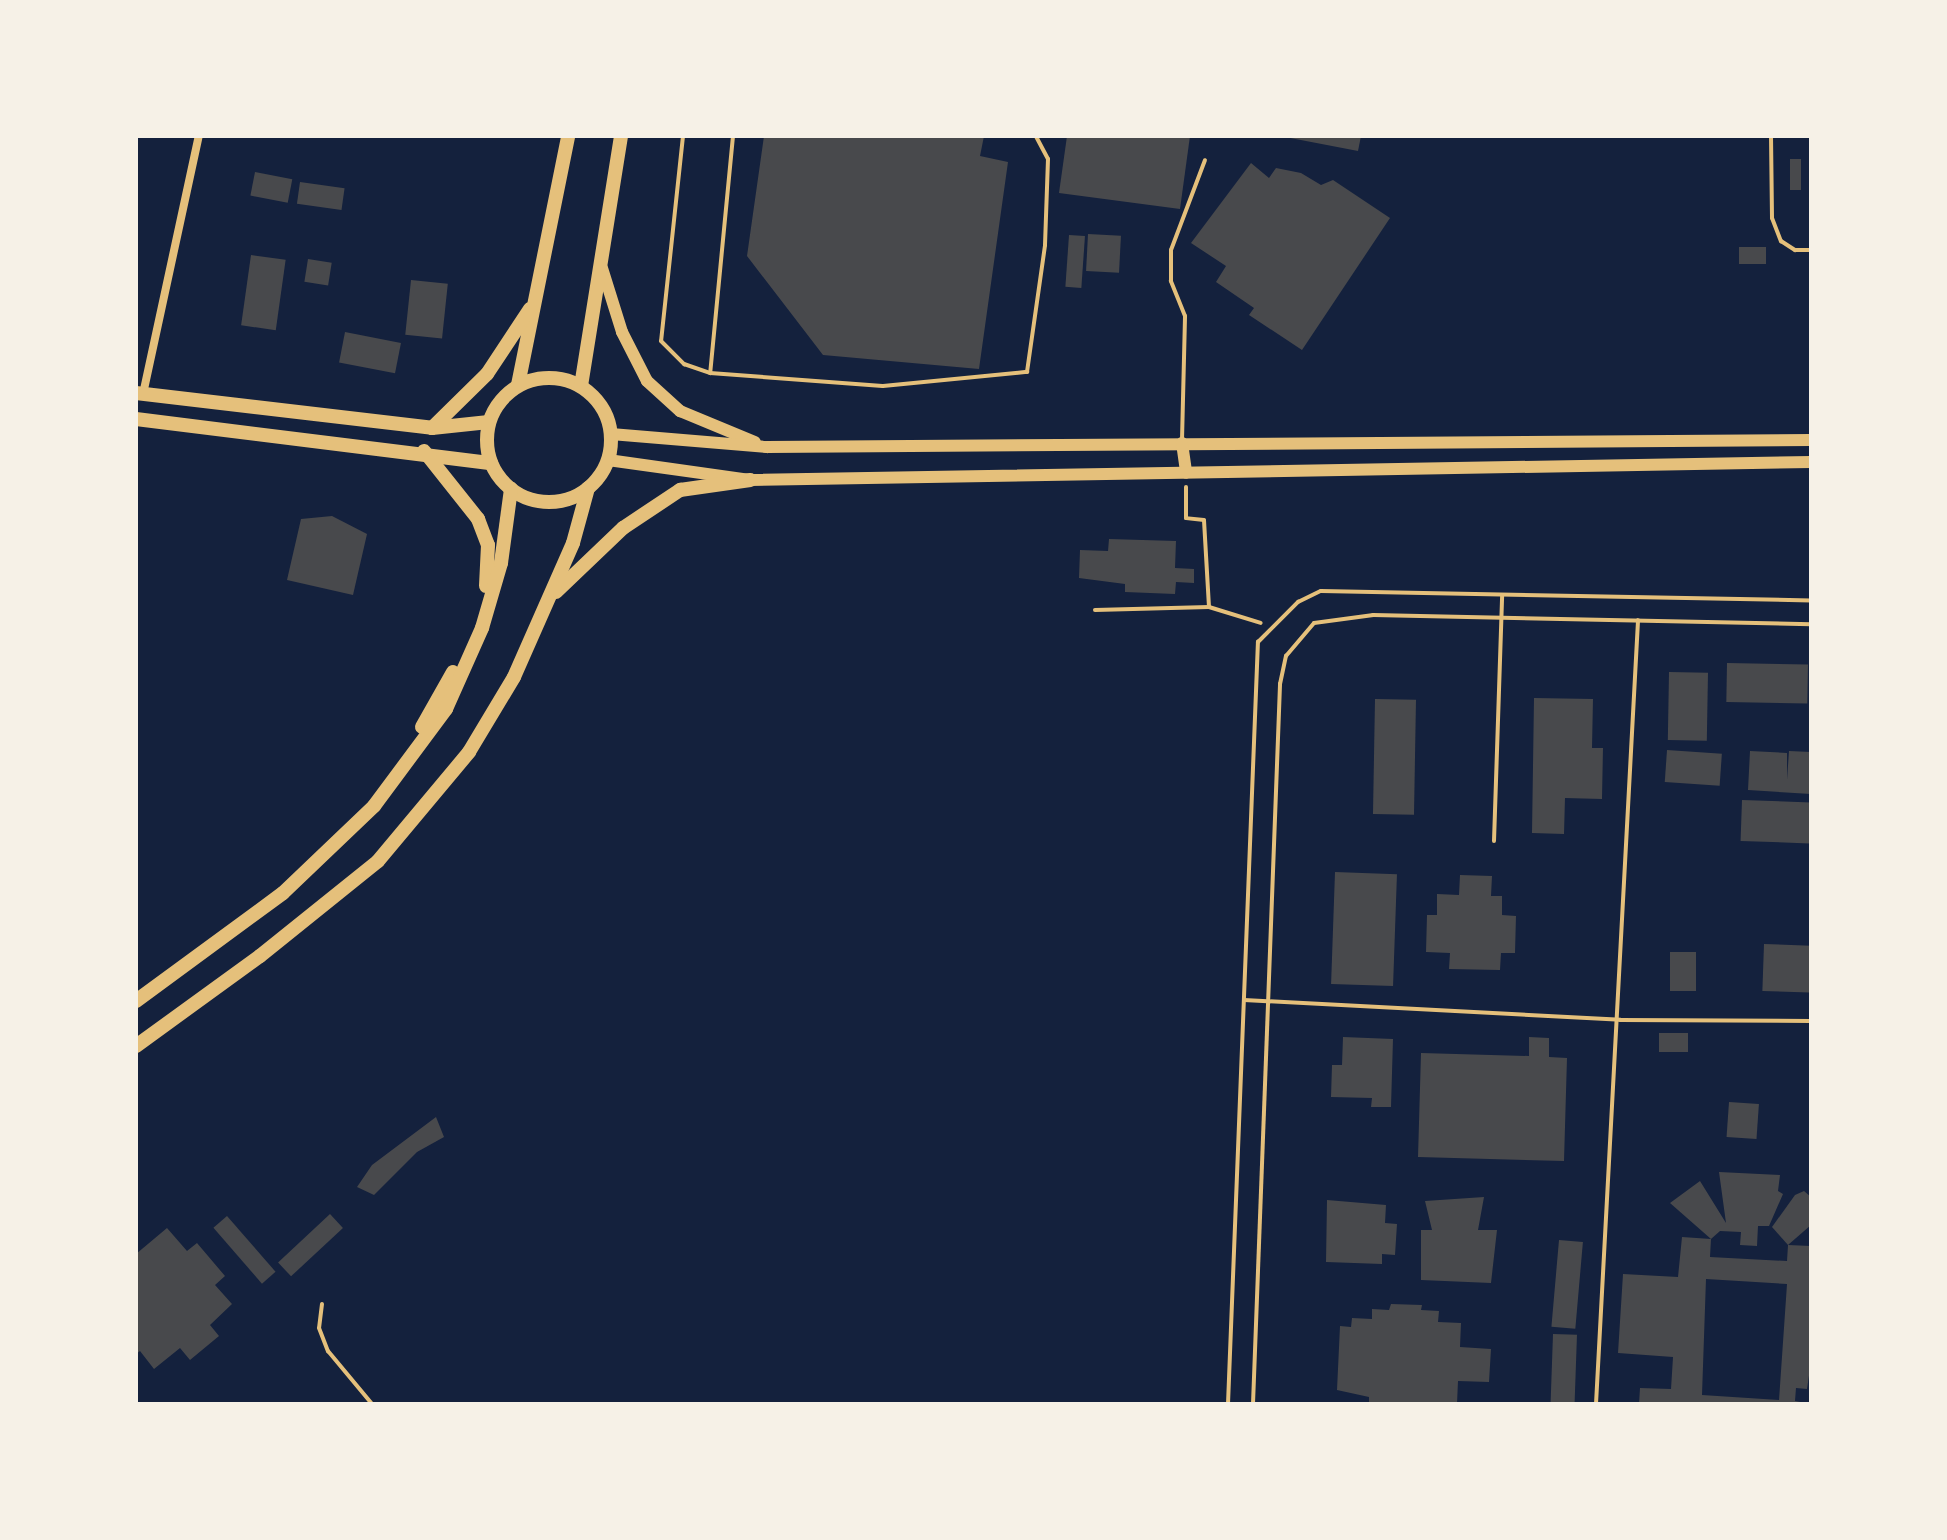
<!DOCTYPE html>
<style>
body{margin:0}
#map{position:relative;width:1947px;height:1540px;overflow:hidden;background:#14213d;font-family:"IBM Plex Sans",sans-serif}
div>[style]{position:absolute}
.building>*{inset:0;background:#48494c;transform-origin:0 0}
.path>*{height:4px;margin:-2px;padding:0 2px;transform-origin:2px;border-radius:2px;background:#e5c07b}
.service>*{height:4px;margin:-2px;padding:0 2px;transform-origin:2px;border-radius:2px;background:#e5c07b}
.minor>*{height:8px;margin:-4px;padding:0 4px;transform-origin:4px;border-radius:4px;background:#e5c07b}
.secondary>*{height:12px;margin:-6px;padding:0 6px;transform-origin:6px;border-radius:6px;background:#e5c07b}
.primary>*{height:14px;margin:-7px;padding:0 7px;transform-origin:7px;border-radius:7px;background:#e5c07b}
.trunk>*{height:14px;margin:-7px;padding:0 7px;transform-origin:7px;border-radius:7px;background:#e5c07b}
.trunk>.ring{margin:-7px;padding:0;box-sizing:content-box;background:none;border:14px solid #e5c07b;border-radius:50%}
span{translate:-50% -50%;white-space:nowrap;text-align:center;line-height:1.15;-webkit-text-stroke:6px #f6f1e7;paint-order:stroke}
.frame{position:absolute;inset:0;border:138px solid #f6f1e7;pointer-events:none}
</style>
<div id="map">
<div class="building">
<div style="clip-path:polygon(764px 136px,984px 136px,980px 156px,1008px 162px,979px 369px,823px 355px,747px 256px)"></div>
<div style="clip-path:polygon(1067px 136px,1190px 136px,1180px 209px,1059px 193px)"></div>
<div style="clip-path:polygon(1280px 136px,1361px 136px,1358px 151px)"></div>
<div style="left:1790px;top:159px;width:11px;height:31px"></div>
<div style="clip-path:polygon(1251px 163px,1269px 178px,1276px 168px,1301px 173px,1321px 185px,1333px 180px,1390px 218px,1302px 350px,1249px 315px,1254px 308px,1216px 282px,1226px 266px,1191px 243px)"></div>
<div style="left:255px;top:172px;width:38px;height:24px;rotate:11deg"></div>
<div style="left:300px;top:182px;width:45px;height:22px;rotate:8deg"></div>
<div style="left:1088px;top:234px;width:33px;height:37px;rotate:3deg"></div>
<div style="left:1069px;top:235px;width:16px;height:52px;rotate:4deg"></div>
<div style="left:1766px;top:247px;width:17px;height:27px;rotate:90deg"></div>
<div style="left:251px;top:255px;width:35px;height:71px;rotate:8deg"></div>
<div style="left:308px;top:259px;width:24px;height:23px;rotate:9deg"></div>
<div style="left:411px;top:280px;width:37px;height:55px;rotate:6deg"></div>
<div style="left:345px;top:332px;width:57px;height:31px;rotate:11deg"></div>
<div style="clip-path:polygon(332px 516px,367px 534px,353px 595px,287px 580px,301px 519px)"></div>
<div style="clip-path:polygon(1109px 539px,1176px 541px,1175px 568px,1194px 569px,1194px 583px,1176px 582px,1175px 594px,1125px 592px,1125px 584px,1079px 578px,1080px 550px,1108px 551px)"></div>
<div style="left:1727px;top:663px;width:81px;height:39px;rotate:1deg"></div>
<div style="left:1669px;top:672px;width:39px;height:68px;rotate:1deg"></div>
<div style="clip-path:polygon(1534px 698px,1593px 699px,1592px 748px,1603px 748px,1602px 799px,1565px 798px,1564px 834px,1532px 833px)"></div>
<div style="left:1375px;top:699px;width:41px;height:115px;rotate:1deg"></div>
<div style="left:1667px;top:750px;width:55px;height:32px;rotate:4deg"></div>
<div style="clip-path:polygon(1750px 751px,1787px 753px,1787px 780px,1789px 751px,1811px 752px,1811px 794px,1748px 790px)"></div>
<div style="left:1742px;top:800px;width:69px;height:41px;rotate:2deg"></div>
<div style="left:1335px;top:872px;width:62px;height:112px;rotate:2deg"></div>
<div style="clip-path:polygon(1460px 875px,1492px 876px,1491px 896px,1502px 896px,1502px 915px,1516px 916px,1515px 953px,1501px 953px,1500px 970px,1449px 969px,1450px 953px,1426px 952px,1427px 915px,1437px 915px,1437px 894px,1459px 895px)"></div>
<div style="left:1764px;top:944px;width:47px;height:47px;rotate:2deg"></div>
<div style="left:1670px;top:952px;width:26px;height:39px"></div>
<div style="left:1659px;top:1033px;width:29px;height:19px"></div>
<div style="clip-path:polygon(1343px 1037px,1393px 1039px,1391px 1107px,1371px 1107px,1372px 1098px,1331px 1097px,1332px 1065px,1342px 1065px)"></div>
<div style="clip-path:polygon(1529px 1037px,1549px 1038px,1549px 1057px,1567px 1058px,1564px 1161px,1418px 1157px,1421px 1053px,1529px 1056px)"></div>
<div style="left:1729px;top:1102px;width:30px;height:35px;rotate:4deg"></div>
<div style="clip-path:polygon(436px 1117px,444px 1137px,417px 1152px,374px 1195px,357px 1187px,372px 1165px)"></div>
<div style="clip-path:polygon(1719px 1172px,1780px 1175px,1778px 1191px,1783px 1194px,1769px 1226px,1758px 1226px,1757px 1246px,1740px 1245px,1741px 1232px,1720px 1231px,1711px 1239px,1670px 1203px,1700px 1181px,1726px 1223px)"></div>
<div style="clip-path:polygon(1804px 1191px,1811px 1197px,1811px 1225px,1788px 1245px,1772px 1227px,1795px 1195px)"></div>
<div style="clip-path:polygon(1484px 1197px,1478px 1230px,1497px 1230px,1491px 1283px,1421px 1280px,1421px 1230px,1432px 1230px,1425px 1201px)"></div>
<div style="clip-path:polygon(1327px 1200px,1386px 1205px,1385px 1223px,1397px 1224px,1395px 1255px,1382px 1254px,1382px 1264px,1326px 1262px)"></div>
<div style="left:330px;top:1214px;width:19px;height:71px;rotate:47deg"></div>
<div style="left:227px;top:1216px;width:74px;height:18px;rotate:49deg"></div>
<div style="clip-path:polygon(167px 1228px,187px 1251px,197px 1243px,225px 1276px,215px 1285px,232px 1304px,210px 1325px,219px 1336px,190px 1360px,180px 1348px,154px 1369px,140px 1351px,136px 1354px,136px 1254px)"></div>
<div style="clip-path:polygon(evenodd,1682px 1237px,1711px 1239px,1710px 1257px,1787px 1261px,1788px 1245px,1811px 1246px,1811px 1362px,1807px 1389px,1796px 1388px,1795px 1401px,1811px 1404px,1639px 1404px,1640px 1388px,1671px 1389px,1673px 1357px,1618px 1353px,1623px 1274px,1678px 1277px,1682px 1237px,1706px 1279px,1787px 1284px,1779px 1400px,1702px 1395px,1706px 1279px)"></div>
<div style="left:1559px;top:1240px;width:24px;height:87px;rotate:5deg"></div>
<div style="clip-path:polygon(1391px 1304px,1422px 1305px,1421px 1310px,1439px 1311px,1438px 1322px,1461px 1323px,1460px 1347px,1491px 1349px,1489px 1382px,1458px 1381px,1457px 1404px,1369px 1404px,1369px 1397px,1337px 1390px,1340px 1326px,1351px 1327px,1352px 1318px,1372px 1319px,1372px 1309px,1389px 1310px)"></div>
<div style="left:1553px;top:1334px;width:24px;height:70px;rotate:2deg"></div>
</div>
<div class="path">
<div style="left:1209px;top:607px;width:54px;rotate:17.1deg"></div>
<div style="left:1095px;top:610px;width:114px;rotate:-1.5deg"></div>
<div style="left:1209px;top:607px;width:87px;rotate:-93.3deg"></div>
<div style="left:1204px;top:520px;width:18px;rotate:-174deg"></div>
<div style="left:1186px;top:518px;width:31px;rotate:-90deg"></div>
</div>
<div class="service">
<div style="left:683px;top:136px;width:206px;rotate:96.1deg"></div>
<div style="left:661px;top:341px;width:33px;rotate:45deg"></div>
<div style="left:684px;top:364px;width:28px;rotate:19deg"></div>
<div style="left:733px;top:136px;width:238px;rotate:95.5deg"></div>
<div style="left:710px;top:373px;width:173px;rotate:4.3deg"></div>
<div style="left:883px;top:386px;width:145px;rotate:-5.6deg"></div>
<div style="left:1027px;top:372px;width:128px;rotate:-81.9deg"></div>
<div style="left:1045px;top:245px;width:86px;rotate:-88deg"></div>
<div style="left:1048px;top:159px;width:26px;rotate:-118deg"></div>
<div style="left:1771px;top:136px;width:82px;rotate:89.3deg"></div>
<div style="left:1772px;top:218px;width:25px;rotate:69deg"></div>
<div style="left:1781px;top:241px;width:17px;rotate:33deg"></div>
<div style="left:1795px;top:250px;width:16px"></div>
<div style="left:1182px;top:440px;width:124px;rotate:-88.6deg"></div>
<div style="left:1185px;top:316px;width:38px;rotate:-112deg"></div>
<div style="left:1171px;top:281px;width:31px;rotate:-90deg"></div>
<div style="left:1171px;top:250px;width:96px;rotate:-69.3deg"></div>
<div style="left:1494px;top:841px;width:246px;rotate:-88.1deg"></div>
<div style="left:1244px;top:1000px;width:377px;rotate:3deg"></div>
<div style="left:1620px;top:1020px;width:191px;rotate:0.3deg"></div>
<div style="left:322px;top:1304px;width:24px;rotate:97deg"></div>
<div style="left:319px;top:1328px;width:25px;rotate:69deg"></div>
<div style="left:328px;top:1351px;width:69px;rotate:50.3deg"></div>
<div style="left:1228px;top:1404px;width:763px;rotate:-87.75deg"></div>
<div style="left:1258px;top:642px;width:57px;rotate:-45deg"></div>
<div style="left:1298px;top:602px;width:25px;rotate:-26deg"></div>
<div style="left:1321px;top:591px;width:490px;rotate:1.1deg"></div>
<div style="left:1253px;top:1404px;width:721px;rotate:-87.85deg"></div>
<div style="left:1280px;top:684px;width:29px;rotate:-78deg"></div>
<div style="left:1286px;top:656px;width:43px;rotate:-49.7deg"></div>
<div style="left:1314px;top:623px;width:60px;rotate:-7.7deg"></div>
<div style="left:1373px;top:615px;width:438px;rotate:1.2deg"></div>
<div style="left:1596px;top:1404px;width:785px;rotate:-86.93deg"></div>
</div>
<div class="minor">
<div style="left:143px;top:394px;width:264px;rotate:-77.8deg"></div>
</div>
<div class="secondary">
<div style="left:602px;top:268px;width:67px;rotate:72.6deg"></div>
<div style="left:622px;top:332px;width:55px;rotate:63deg"></div>
<div style="left:647px;top:381px;width:45px;rotate:42.3deg"></div>
<div style="left:680px;top:411px;width:81px;rotate:22.5deg"></div>
<div style="left:611px;top:434px;width:157px;rotate:4.8deg"></div>
<div style="left:767px;top:447px;width:1044px;rotate:-0.38deg"></div>
<div style="left:1182px;top:443px;width:30px;rotate:82deg"></div>
<div style="left:608px;top:460px;width:143px;rotate:8deg"></div>
<div style="left:750px;top:480px;width:1061px;rotate:-0.97deg"></div>
</div>
<div class="primary">
<div style="left:136px;top:393px;width:298px;rotate:6.7deg"></div>
<div style="left:432px;top:428px;width:57px;rotate:-6deg"></div>
<div style="left:136px;top:419px;width:358px;rotate:7.1deg"></div>
</div>
<div class="trunk">
<div class="ring" style="left:487px;top:378px;width:110px;height:110px"></div>
<div style="left:518px;top:385px;width:254px;rotate:-78.6deg"></div>
<div style="left:581px;top:386px;width:253px;rotate:-80.9deg"></div>
<div style="left:432px;top:428px;width:77px;rotate:-44.5deg"></div>
<div style="left:487px;top:374px;width:78px;rotate:-56.5deg"></div>
<div style="left:424px;top:451px;width:87px;rotate:51.5deg"></div>
<div style="left:478px;top:519px;width:28px;rotate:69deg"></div>
<div style="left:488px;top:545px;width:41px;rotate:92.8deg"></div>
<div style="left:556px;top:592px;width:93px;rotate:-43.7deg"></div>
<div style="left:623px;top:528px;width:69px;rotate:-33.7deg"></div>
<div style="left:680px;top:490px;width:71px;rotate:-8.1deg"></div>
<div style="left:422px;top:727px;width:63px;rotate:-60.6deg"></div>
<div style="left:136px;top:1001px;width:182px;rotate:-36.3deg"></div>
<div style="left:283px;top:893px;width:126px;rotate:-43.7deg"></div>
<div style="left:374px;top:806px;width:121px;rotate:-53.4deg"></div>
<div style="left:446px;top:709px;width:89px;rotate:-66deg"></div>
<div style="left:482px;top:628px;width:68px;rotate:-73.7deg"></div>
<div style="left:501px;top:563px;width:75px;rotate:-82.3deg"></div>
<div style="left:136px;top:1046px;width:153px;rotate:-36deg"></div>
<div style="left:260px;top:956px;width:151px;rotate:-38.8deg"></div>
<div style="left:378px;top:861px;width:142px;rotate:-50.1deg"></div>
<div style="left:469px;top:752px;width:87px;rotate:-59deg"></div>
<div style="left:514px;top:677px;width:146px;rotate:-66.2deg"></div>
<div style="left:573px;top:543px;width:57px;rotate:-74.7deg"></div>
</div>
<div class="frame"></div>
</div>
